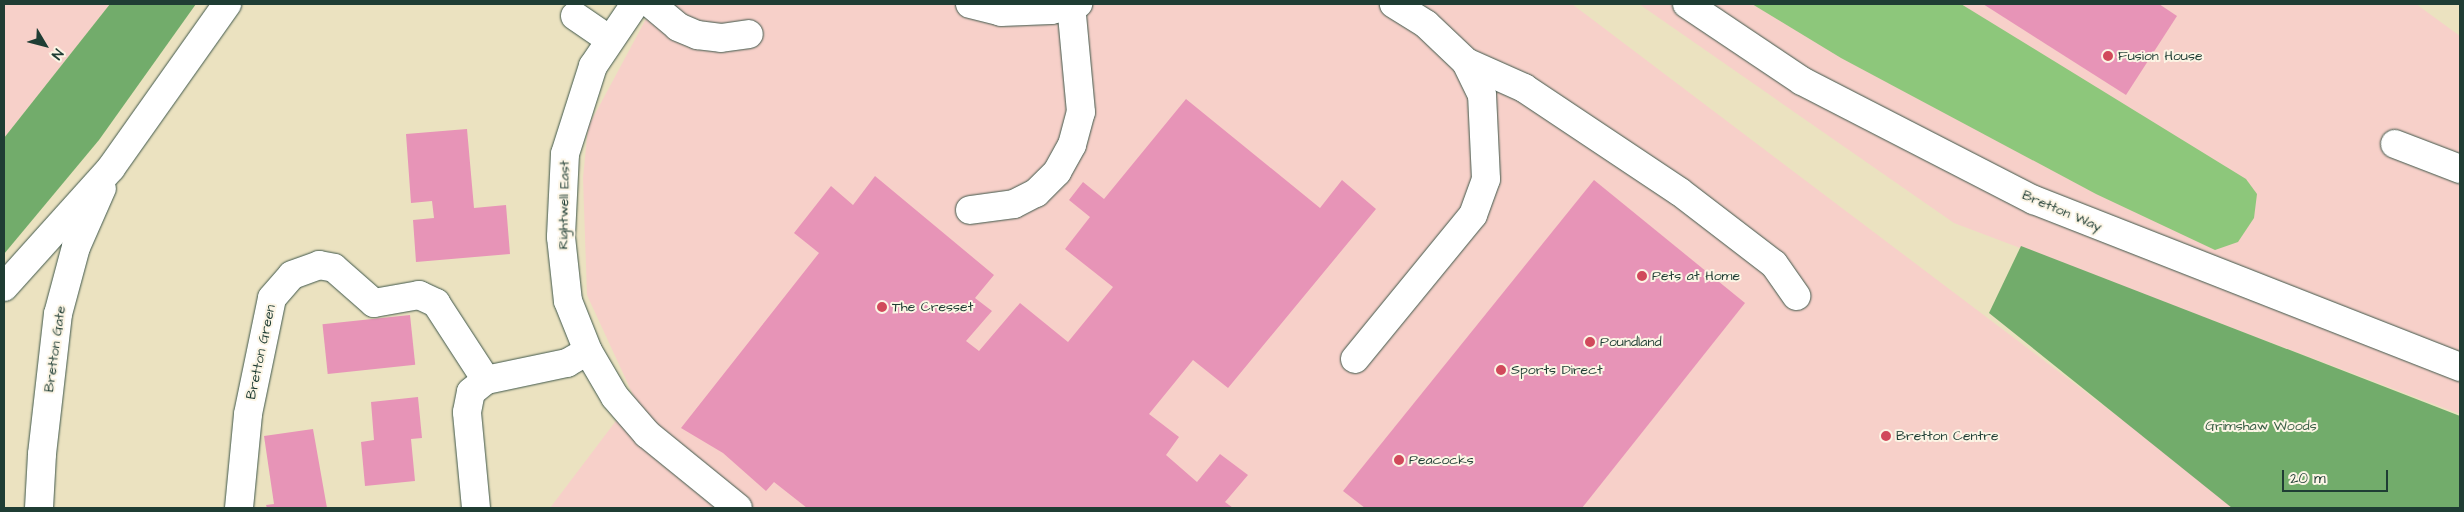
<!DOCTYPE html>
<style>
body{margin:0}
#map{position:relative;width:2464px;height:512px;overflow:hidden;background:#ebe2c0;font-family:"Architects Daughter",sans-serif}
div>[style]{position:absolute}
.built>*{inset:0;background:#f7d0c9}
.green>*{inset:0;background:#8dc77b}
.forest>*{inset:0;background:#72ac6b}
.building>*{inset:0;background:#e794b7;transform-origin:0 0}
.roads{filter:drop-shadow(0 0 1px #3e5649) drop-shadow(0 0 1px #3e5649)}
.minor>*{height:28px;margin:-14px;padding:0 14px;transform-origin:14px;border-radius:14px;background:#fff}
.dots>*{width:14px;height:14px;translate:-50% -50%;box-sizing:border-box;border:2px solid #fcf5e5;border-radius:50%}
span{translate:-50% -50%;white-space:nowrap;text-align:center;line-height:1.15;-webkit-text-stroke:4px #fcf5e5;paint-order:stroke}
.poi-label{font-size:14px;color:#1f3d34}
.left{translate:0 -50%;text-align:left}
.street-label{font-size:14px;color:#1f3d34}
.park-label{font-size:14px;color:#3a6046}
.frame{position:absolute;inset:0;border:5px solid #1f3d34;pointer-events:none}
.north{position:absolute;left:20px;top:20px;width:50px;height:50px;-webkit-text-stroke:4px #fcf5e5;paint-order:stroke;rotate:127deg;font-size:14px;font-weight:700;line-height:20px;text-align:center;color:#1f3d34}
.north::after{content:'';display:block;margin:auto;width:18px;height:22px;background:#1f3d34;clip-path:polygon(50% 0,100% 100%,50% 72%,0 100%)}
.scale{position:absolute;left:2282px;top:470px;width:106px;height:22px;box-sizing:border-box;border:2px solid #1f3d34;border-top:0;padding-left:6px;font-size:15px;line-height:18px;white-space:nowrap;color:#1f3d34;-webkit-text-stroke:4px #fcf5e5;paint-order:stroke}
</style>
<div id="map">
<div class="built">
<div style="clip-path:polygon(4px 4px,110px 4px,4px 138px)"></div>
<div style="clip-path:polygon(654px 4px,1572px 4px,2239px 508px,550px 508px,634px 397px,587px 295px,583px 178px,588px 127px)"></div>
<div style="clip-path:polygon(1639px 4px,2416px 4px,2460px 36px,2460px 414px,1954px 223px)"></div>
</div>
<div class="green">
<div style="clip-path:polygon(1752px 4px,1961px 4px,2246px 179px,2257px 194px,2254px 218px,2238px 242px,2215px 250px,2096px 194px,1841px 58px)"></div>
</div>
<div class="forest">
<div style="clip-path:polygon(110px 4px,196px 4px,99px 140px,4px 254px,4px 138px)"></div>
<div style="clip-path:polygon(2021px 246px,2460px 416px,2460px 508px,2232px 508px,1989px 313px)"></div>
</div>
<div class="building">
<div style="clip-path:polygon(1983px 4px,2159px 4px,2177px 16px,2126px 95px)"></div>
<div style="clip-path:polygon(1186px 99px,1320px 208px,1342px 180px,1376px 209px,1228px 388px,1193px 360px,1149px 414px,1179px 437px,1166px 455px,1197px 482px,1220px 454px,1248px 475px,1225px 502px,1233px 508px,807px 508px,774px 482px,766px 491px,723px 453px,681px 428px,819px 253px,794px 233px,831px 186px,853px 205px,875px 176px,994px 275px,975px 298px,992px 311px,966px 341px,979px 351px,1020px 303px,1068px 342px,1113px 287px,1065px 249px,1090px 217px,1069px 200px,1083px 182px,1104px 199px)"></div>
<div style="clip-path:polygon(467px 129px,474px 208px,506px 205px,510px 254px,416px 262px,413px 220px,434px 218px,432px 201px,411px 203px,406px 134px)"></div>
<div style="clip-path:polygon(1594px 180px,1745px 303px,1582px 508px,1365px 508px,1343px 491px)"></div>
<div style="left:410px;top:315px;width:50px;height:88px;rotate:84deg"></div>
<div style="clip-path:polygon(418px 397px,422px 438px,411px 439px,415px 481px,365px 486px,361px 442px,374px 440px,371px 402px)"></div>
<div style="clip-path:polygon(313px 429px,327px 508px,267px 508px,266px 505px,274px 504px,264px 436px)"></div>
</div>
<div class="roads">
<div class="minor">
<div style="left:635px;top:4px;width:75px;rotate:124.1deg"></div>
<div style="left:593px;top:66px;width:92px;rotate:107.7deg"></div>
<div style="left:565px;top:154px;width:83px;rotate:92.8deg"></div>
<div style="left:561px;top:237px;width:64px;rotate:83.8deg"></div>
<div style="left:568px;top:301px;width:54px;rotate:68.2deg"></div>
<div style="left:588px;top:351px;width:53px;rotate:59.6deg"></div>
<div style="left:615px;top:397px;width:49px;rotate:49.1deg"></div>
<div style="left:647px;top:434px;width:117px;rotate:39.1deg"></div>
<div style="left:651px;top:4px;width:35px;rotate:40deg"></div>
<div style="left:678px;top:27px;width:21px;rotate:23deg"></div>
<div style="left:697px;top:35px;width:24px;rotate:7deg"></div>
<div style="left:721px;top:38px;width:28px;rotate:-8deg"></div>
<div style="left:970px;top:4px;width:32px;rotate:14deg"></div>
<div style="left:1001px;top:12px;width:50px;rotate:-2.3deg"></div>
<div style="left:1051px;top:10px;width:28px;rotate:-13deg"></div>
<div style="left:1687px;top:4px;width:138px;rotate:33.8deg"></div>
<div style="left:1802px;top:81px;width:261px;rotate:27.2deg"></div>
<div style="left:2034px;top:200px;width:458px;rotate:21.4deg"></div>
<div style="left:575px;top:16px;width:42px;rotate:34.4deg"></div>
<div style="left:1466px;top:62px;width:64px;rotate:24.1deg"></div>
<div style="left:1524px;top:88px;width:187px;rotate:33.7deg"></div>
<div style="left:1680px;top:192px;width:118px;rotate:37.5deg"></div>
<div style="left:1774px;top:264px;width:39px;rotate:55deg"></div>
<div style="left:2395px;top:144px;width:70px;rotate:21deg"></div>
<div style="left:970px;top:210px;width:44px;rotate:-7.8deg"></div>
<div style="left:1014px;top:204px;width:25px;rotate:-27deg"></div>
<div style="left:1036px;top:193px;width:30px;rotate:-45deg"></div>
<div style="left:1057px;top:172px;width:31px;rotate:-61deg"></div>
<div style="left:1072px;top:145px;width:34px;rotate:-75deg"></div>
<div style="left:1081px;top:112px;width:107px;rotate:-95.3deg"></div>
<div style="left:4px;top:287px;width:160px;rotate:-48deg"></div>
<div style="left:111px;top:168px;width:201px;rotate:-54.7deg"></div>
<div style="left:1355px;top:359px;width:186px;rotate:-50.7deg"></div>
<div style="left:1473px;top:215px;width:38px;rotate:-70deg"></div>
<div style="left:1486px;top:179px;width:84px;rotate:-92.7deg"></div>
<div style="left:1482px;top:95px;width:37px;rotate:-116deg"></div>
<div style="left:1466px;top:62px;width:55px;rotate:-136.5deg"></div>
<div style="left:1426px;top:24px;width:38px;rotate:-148deg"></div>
<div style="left:39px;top:508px;width:54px;rotate:-86.8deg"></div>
<div style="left:42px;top:454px;width:141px;rotate:-83.5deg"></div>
<div style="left:58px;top:314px;width:69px;rotate:-75deg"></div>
<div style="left:76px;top:247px;width:64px;rotate:-66.2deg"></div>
<div style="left:239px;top:508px;width:94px;rotate:-84.5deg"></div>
<div style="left:248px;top:414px;width:118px;rotate:-78.3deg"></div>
<div style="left:272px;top:298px;width:30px;rotate:-49deg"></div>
<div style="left:292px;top:275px;width:29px;rotate:-20deg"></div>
<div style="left:319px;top:265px;width:15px;rotate:11deg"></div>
<div style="left:334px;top:268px;width:53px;rotate:41.2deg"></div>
<div style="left:374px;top:303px;width:46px;rotate:-10.1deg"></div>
<div style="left:419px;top:295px;width:19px;rotate:25deg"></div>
<div style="left:436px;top:303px;width:92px;rotate:57deg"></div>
<div style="left:476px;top:508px;width:96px;rotate:-95.4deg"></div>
<div style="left:467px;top:412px;width:20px;rotate:-79deg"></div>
<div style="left:471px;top:392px;width:19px;rotate:-39deg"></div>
<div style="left:486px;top:380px;width:83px;rotate:-11.9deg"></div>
<div style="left:567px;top:363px;width:24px;rotate:-30deg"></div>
</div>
</div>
<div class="dots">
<div style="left:2108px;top:56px;background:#d1495b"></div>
<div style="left:1642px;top:276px;background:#d1495b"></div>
<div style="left:882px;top:307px;background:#d1495b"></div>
<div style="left:1590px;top:342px;background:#d1495b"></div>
<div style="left:1501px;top:370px;background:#d1495b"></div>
<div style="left:1886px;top:436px;background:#d1495b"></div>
<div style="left:1399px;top:460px;background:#d1495b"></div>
</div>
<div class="poi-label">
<span class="left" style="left:2118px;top:56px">Fusion House</span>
<span class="left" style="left:1652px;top:276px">Pets at Home</span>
<span class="left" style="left:892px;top:307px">The Cresset</span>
<span class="left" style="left:1600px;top:342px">Poundland</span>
<span class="left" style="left:1511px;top:370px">Sports Direct</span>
<span class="left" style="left:1896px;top:436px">Bretton Centre</span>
<span class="left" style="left:1409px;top:460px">Peacocks</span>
</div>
<div class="street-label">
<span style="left:564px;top:205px;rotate:-89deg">Rightwell East</span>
<span style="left:2062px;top:211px;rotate:23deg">Bretton Way</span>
<span style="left:55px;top:349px;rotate:-82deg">Bretton Gate</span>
<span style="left:261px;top:352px;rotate:-78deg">Bretton Green</span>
</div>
<div class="park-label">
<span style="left:2261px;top:426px">Grimshaw Woods</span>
</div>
<div class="frame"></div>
<div class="north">N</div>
<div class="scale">20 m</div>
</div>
